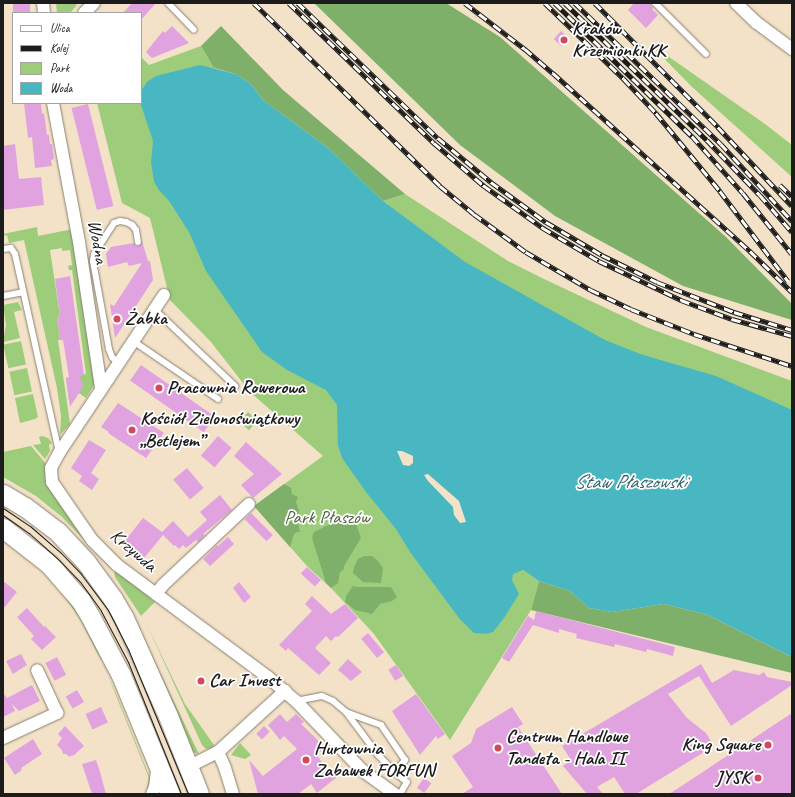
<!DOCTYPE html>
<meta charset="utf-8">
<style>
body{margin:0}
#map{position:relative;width:795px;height:797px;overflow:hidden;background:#f3e2c7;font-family:Caveat,sans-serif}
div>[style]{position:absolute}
.green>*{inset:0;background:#9dcc7a;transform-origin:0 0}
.forest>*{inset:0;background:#7eb06a}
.water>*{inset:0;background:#48b7c2}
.building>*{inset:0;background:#e0a3df;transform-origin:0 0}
.roads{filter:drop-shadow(0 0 1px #887f72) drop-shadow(0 0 1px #887f72)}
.service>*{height:6px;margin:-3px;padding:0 3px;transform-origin:3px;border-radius:3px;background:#fff}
.minor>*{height:12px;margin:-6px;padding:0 6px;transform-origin:6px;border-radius:6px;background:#fff}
.primary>*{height:19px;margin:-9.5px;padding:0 9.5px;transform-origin:9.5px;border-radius:9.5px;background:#fff}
.tram>*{height:1px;margin:-0.5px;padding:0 0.5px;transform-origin:0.5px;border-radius:0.5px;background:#1c1c1c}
.rail>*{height:4.5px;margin-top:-2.25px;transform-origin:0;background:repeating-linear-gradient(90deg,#fff 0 9px,#1c1c1c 0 18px);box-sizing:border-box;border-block:1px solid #1c1c1c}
.dots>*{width:11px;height:11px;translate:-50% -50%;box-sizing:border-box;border:2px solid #fff;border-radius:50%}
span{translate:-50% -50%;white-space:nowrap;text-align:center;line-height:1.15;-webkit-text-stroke:3.5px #fff;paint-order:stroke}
.poi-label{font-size:19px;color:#1c1c1c;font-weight:700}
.left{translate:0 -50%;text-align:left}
.right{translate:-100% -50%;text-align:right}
.street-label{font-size:19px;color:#1c1c1c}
.park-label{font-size:19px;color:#506242}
.water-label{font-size:20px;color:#306267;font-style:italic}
.frame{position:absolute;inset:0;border:4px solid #1c1c1c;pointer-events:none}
.legend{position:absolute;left:12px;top:12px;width:130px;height:92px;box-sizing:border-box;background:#fff;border:1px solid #a4a4a4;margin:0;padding:5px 7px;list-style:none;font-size:12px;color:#1c1c1c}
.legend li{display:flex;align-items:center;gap:8px;height:20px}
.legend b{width:20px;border:1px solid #a4a4a4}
</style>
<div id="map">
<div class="green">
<div style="clip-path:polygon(56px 3px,74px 3px,77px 5px,70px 13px,57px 13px)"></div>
<div style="clip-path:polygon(649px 43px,765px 124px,792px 145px,792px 177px,691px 86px)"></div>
<div style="clip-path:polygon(201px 46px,214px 68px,215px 79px,342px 371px,338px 446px,342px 458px,513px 573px,523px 570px,539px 581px,531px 610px,450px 740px,374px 634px,331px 588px,307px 566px,254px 506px,323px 456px,250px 392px,211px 342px,170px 300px,150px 218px,122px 203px,97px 103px,141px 103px,141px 57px,149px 65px)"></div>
<div style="clip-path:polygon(405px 194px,508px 261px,544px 279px,646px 327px,792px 381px,792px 422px,649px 365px,474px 272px,383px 201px)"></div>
<div style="clip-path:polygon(37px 227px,38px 236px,73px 229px,96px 382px,86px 398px,79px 393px,69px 401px,66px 378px,86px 374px,72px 270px,69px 270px,68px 266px,72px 265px,70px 250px,62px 251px,62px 248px,50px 250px,60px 316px,57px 317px,60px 340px,58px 340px,70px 424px,60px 435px,61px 416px,57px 388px,24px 240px,9px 243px,7px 235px,3px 236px,3px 234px)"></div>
<div style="clip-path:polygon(18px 302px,22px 310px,14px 312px,20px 338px,3px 342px,6px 325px,3px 305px)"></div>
<div style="left:21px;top:341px;width:24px;height:18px;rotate:78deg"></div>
<div style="left:27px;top:368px;width:24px;height:18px;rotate:78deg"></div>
<div style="clip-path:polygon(33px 394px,38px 417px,35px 419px,20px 423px,15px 398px)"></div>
<div style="left:248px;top:412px;width:13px;height:13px;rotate:42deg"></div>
<div style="clip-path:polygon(42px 436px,48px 438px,52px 443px,49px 445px,50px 451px,45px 459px,33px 445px,41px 444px,39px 437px)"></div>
<div style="clip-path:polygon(31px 446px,47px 465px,45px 479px,49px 488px,75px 526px,111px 566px,110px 567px,62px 517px,36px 496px,3px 477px,3px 452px)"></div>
<div style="clip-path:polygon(3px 484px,19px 493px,129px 608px,199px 754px,192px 752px,135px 625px,3px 486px)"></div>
<div style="clip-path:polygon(116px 570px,155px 602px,141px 616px,115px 577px,114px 573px)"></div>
<div style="clip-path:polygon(55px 583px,65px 593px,88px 630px,117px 696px,150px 778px,151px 782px,146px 794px,149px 778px,105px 668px,80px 619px)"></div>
<div style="clip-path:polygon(146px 623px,185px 704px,214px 745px,212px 748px,206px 749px,202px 745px)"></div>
<div style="clip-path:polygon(240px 743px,251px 755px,245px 759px,231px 755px)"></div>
</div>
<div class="forest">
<div style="clip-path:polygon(314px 3px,446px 3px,500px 37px,726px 237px,792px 304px,792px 320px,683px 286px,555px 216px,460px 145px)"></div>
<div style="clip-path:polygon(221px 26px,283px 90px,405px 194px,383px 201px,328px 148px,263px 100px,251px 84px,236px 74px,214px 68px,201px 46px)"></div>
<div style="clip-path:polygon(284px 484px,291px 488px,292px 494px,298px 497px,296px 502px,299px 511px,297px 519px,300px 532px,297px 532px,294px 534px,290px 547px,254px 506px)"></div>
<div style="clip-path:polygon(345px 517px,352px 518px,355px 521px,361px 538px,344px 566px,344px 569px,340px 572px,338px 583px,331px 588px,326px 583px,312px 538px,314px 532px)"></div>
<div style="clip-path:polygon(364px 556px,372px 556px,377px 560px,383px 568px,381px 583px,363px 582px,353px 573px,354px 567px,358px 559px)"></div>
<div style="clip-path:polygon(539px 581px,570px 591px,589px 608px,612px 612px,664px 604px,708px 615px,792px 657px,792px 673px,531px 610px)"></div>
<div style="clip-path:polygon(353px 586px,358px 587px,391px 587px,397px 597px,392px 601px,380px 604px,372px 614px,355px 610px,345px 602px,346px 596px)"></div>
</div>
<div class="water">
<div style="clip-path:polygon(evenodd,200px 65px,236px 74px,251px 84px,263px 100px,328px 148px,383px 201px,465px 262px,605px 340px,643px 355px,716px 376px,792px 410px,792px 657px,708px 615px,664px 604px,612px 612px,589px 608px,570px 591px,539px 581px,523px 570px,513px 574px,512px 580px,519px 594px,504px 618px,493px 632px,486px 634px,474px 633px,459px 618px,410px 552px,396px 529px,366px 492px,342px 458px,338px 446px,337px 405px,326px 390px,287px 370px,262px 352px,206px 271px,189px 232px,169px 201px,158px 189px,154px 181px,151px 163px,153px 141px,141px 105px,141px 91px,147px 82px,156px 76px,200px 65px,397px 451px,402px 451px,413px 456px,413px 463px,409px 466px,403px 465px,397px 451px,200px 65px,428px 474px,459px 501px,466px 522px,460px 523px,454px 515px,453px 507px,428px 481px,424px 475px,428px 474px)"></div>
</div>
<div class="building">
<div style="left:13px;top:3px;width:17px;height:10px"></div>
<div style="clip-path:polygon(132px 3px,156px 3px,141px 20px,141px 13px,123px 13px)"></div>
<div style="clip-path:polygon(634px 3px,650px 3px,653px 8px,652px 9px,658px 15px,646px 28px,628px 10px)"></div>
<div style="clip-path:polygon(172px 26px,189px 43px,152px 58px,146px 52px,163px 31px,165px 33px)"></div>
<div style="left:561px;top:31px;width:11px;height:11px;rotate:41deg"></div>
<div style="clip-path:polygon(24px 103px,41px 104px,42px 114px,44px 113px,47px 135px,49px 135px,50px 144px,52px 144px,54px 159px,51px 160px,52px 166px,35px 168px,32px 137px,28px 138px)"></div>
<div style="left:88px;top:104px;width:105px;height:17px;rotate:76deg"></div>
<div style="clip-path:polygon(15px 144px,19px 179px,41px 177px,44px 205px,3px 210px,3px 146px)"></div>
<div style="clip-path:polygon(142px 241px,148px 261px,150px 261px,153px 280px,115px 338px,110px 304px,114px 306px,142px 263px,129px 266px,127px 262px,108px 267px,106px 254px,111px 247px,134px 243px,136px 246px,139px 246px)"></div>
<div style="clip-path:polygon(70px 276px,84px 375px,80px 376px,83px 387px,70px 407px,66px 378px,69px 377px,63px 340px,60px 340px,57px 317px,60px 316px,55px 279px)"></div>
<div style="left:141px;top:365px;width:90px;height:19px;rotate:35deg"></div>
<div style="clip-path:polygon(118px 403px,164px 433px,146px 458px,108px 433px,109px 432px,101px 427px)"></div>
<div style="left:218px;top:436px;width:18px;height:26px;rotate:41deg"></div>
<div style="clip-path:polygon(89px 440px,106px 450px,91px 473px,99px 479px,92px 490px,79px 481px,82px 476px,71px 468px)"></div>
<div style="clip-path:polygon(246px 442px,282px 474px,253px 498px,241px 485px,254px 474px,234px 456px)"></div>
<div style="left:187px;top:468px;width:26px;height:18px;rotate:50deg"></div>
<div style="clip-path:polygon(220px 495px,232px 510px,203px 534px,205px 535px,198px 542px,196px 540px,186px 548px,183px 545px,179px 549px,175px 545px,174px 546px,163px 535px,144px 558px,124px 542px,143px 518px,162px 532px,173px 521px,188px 537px,207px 520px,200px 512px)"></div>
<div style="left:251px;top:513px;width:31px;height:9px;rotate:45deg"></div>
<div style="clip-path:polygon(228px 537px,234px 544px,210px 566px,203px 559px,217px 545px,218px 546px)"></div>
<div style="left:307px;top:567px;width:19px;height:9px;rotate:43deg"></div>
<div style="clip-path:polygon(3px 581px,17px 592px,3px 609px)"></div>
<div style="clip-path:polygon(239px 582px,251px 597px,244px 603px,233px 588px)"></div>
<div style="clip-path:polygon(312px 596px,331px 614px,345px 604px,358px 618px,338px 637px,336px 636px,331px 641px,326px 636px,315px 648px,331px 663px,319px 675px,288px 648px,286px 651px,279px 645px,312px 611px,305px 604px)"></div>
<div style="clip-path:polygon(27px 608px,44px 627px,45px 626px,56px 637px,42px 650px,31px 639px,34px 636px,17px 617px)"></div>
<div style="clip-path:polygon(536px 611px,675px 647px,673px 656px,647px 649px,646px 652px,615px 644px,614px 647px,576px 638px,577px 634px,559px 629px,559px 633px,533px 625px,509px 662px,502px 658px,528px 616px,534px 620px)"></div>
<div style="left:368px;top:633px;width:25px;height:9px;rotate:50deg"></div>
<div style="clip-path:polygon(21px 654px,27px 665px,13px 674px,6px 661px)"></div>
<div style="left:57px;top:657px;width:20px;height:13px;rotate:63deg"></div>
<div style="clip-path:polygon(348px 659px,362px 672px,351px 681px,338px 670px)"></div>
<div style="clip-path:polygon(701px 664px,712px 683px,734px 670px,759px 675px,764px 672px,767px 677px,792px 682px,792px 685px,731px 726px,699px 676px,668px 694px,687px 718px,706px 733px,714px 746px,636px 794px,625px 794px,614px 777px,597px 787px,603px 794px,587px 794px,563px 766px,571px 760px,562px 746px)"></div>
<div style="left:396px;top:665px;width:13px;height:9px;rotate:58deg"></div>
<div style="clip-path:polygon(32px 685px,40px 701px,19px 711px,12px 704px,15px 711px,3px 717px,3px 693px,7px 698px)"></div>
<div style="left:77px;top:690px;width:14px;height:13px;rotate:60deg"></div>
<div style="clip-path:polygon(416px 694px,445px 734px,438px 739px,436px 736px,420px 755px,392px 711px)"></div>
<div style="left:101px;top:707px;width:17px;height:17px;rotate:66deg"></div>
<div style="clip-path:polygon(512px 707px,523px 724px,518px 727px,562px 794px,462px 794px,473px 787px,452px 756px,471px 743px,476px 729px)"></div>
<div style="clip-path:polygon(792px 713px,792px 794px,669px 794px,680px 787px)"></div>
<div style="clip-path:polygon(280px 714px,287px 722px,296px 714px,304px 722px,301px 724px,325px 747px,317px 755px,329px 773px,337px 766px,342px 773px,317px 793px,311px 784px,298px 794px,258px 794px,249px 760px,263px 776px,297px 749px,284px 736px,280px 740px,268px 725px)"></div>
<div style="clip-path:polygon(65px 726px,84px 746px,73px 756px,72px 755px,70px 757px,66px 754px,63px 754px,62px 750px,57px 745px,62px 738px,58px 734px)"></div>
<div style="left:264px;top:726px;width:8px;height:11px;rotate:45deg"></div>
<div style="clip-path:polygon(33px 739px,42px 754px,21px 768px,22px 770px,15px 775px,4px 758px)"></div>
<div style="clip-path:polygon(96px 760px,100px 772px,106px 794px,92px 794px,82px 764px)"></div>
<div style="left:424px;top:778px;width:9px;height:12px;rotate:36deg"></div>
</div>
<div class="roads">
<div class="service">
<div style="left:168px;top:3px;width:37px;rotate:46deg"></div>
<div style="left:655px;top:3px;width:72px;rotate:45deg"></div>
<div style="left:3px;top:249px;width:8px;rotate:-7deg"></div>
<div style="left:11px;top:248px;width:7px;rotate:56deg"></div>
<div style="left:15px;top:254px;width:203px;rotate:77.5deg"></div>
<div style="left:3px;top:296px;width:20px;rotate:-11deg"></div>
<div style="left:154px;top:309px;width:112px;rotate:43.5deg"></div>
<div style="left:133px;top:341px;width:103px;rotate:34.3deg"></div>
<div style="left:118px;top:363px;width:8px;rotate:-135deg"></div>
<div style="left:112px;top:357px;width:9px;rotate:-111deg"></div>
<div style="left:109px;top:349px;width:89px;rotate:-100.3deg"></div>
<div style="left:93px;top:261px;width:7px;rotate:-82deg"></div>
<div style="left:94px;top:254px;width:37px;rotate:-57deg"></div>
<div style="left:114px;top:223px;width:6px;rotate:-18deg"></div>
<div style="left:120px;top:221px;width:6px;rotate:9deg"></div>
<div style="left:126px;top:222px;width:7px;rotate:27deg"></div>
<div style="left:132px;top:225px;width:6px;rotate:51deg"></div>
<div style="left:136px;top:230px;width:12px;rotate:81deg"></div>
<div style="left:296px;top:701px;width:26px;rotate:-11deg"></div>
<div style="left:322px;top:696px;width:12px;rotate:24deg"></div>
<div style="left:333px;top:701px;width:17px;rotate:40deg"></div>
<div style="left:395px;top:772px;width:16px;rotate:-50deg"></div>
<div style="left:405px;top:760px;width:42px;rotate:-124.4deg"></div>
<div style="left:381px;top:725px;width:37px;rotate:-160deg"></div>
<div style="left:346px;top:712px;width:54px;rotate:53.3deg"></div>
<div style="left:378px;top:755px;width:28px;rotate:45deg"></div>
<div style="left:398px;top:775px;width:11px;rotate:38deg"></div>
<div style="left:407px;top:782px;width:14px;rotate:120deg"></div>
</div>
<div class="minor">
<div style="left:43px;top:3px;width:10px;rotate:84deg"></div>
<div style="left:736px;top:3px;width:29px;rotate:44deg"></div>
<div style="left:757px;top:23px;width:44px;rotate:36.6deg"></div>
<div style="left:84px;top:13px;width:14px;rotate:-45deg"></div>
<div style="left:53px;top:103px;width:141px;rotate:79.4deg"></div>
<div style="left:79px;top:242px;width:148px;rotate:81.4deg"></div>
<div style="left:164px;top:295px;width:190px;rotate:123.6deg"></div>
<div style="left:59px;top:453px;width:17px;rotate:118deg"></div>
<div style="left:51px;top:468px;width:14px;rotate:86deg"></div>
<div style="left:52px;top:482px;width:70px;rotate:55.4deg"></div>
<div style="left:92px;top:540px;width:35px;rotate:45deg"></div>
<div style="left:117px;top:565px;width:188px;rotate:36.6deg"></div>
<div style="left:268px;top:677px;width:37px;rotate:41deg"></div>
<div style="left:296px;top:701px;width:97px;rotate:46.3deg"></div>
<div style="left:363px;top:771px;width:39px;rotate:36deg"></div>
<div style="left:156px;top:594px;width:11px;rotate:-52deg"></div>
<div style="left:163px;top:585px;width:118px;rotate:-43.3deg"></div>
<div style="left:3px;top:738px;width:60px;rotate:-24.8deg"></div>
<div style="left:57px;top:713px;width:47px;rotate:-114.9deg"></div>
<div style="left:218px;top:752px;width:17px;rotate:66deg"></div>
<div style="left:225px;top:768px;width:27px;rotate:73deg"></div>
<div style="left:188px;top:767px;width:34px;rotate:-27deg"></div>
<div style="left:218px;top:752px;width:91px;rotate:-42.3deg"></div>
<div style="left:152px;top:794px;width:8px;rotate:-67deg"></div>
<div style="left:155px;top:787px;width:17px;rotate:-83deg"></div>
</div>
<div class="primary">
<div style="left:3px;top:494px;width:26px;rotate:31deg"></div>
<div style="left:25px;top:507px;width:41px;rotate:37.1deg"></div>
<div style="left:58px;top:532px;width:41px;rotate:47deg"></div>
<div style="left:86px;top:562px;width:46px;rotate:53.9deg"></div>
<div style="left:113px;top:599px;width:22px;rotate:60deg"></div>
<div style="left:124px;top:618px;width:107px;rotate:65.8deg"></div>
<div style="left:168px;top:716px;width:84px;rotate:68.3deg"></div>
<div style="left:3px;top:528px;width:58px;rotate:38deg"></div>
<div style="left:49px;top:564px;width:49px;rotate:49.1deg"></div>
<div style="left:81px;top:601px;width:17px;rotate:59deg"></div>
<div style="left:90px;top:616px;width:67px;rotate:62.3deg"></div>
<div style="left:121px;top:675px;width:129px;rotate:67.6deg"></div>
</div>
</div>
<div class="tram">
<div style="left:3px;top:508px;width:32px;rotate:34deg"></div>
<div style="left:30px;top:526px;width:41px;rotate:41.1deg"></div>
<div style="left:61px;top:553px;width:29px;rotate:46deg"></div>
<div style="left:81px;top:574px;width:45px;rotate:53.1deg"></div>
<div style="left:108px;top:610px;width:44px;rotate:62.9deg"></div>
<div style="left:128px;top:649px;width:157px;rotate:67.5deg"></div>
<div style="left:3px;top:515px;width:32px;rotate:35deg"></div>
<div style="left:29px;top:533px;width:42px;rotate:42.1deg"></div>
<div style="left:60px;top:561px;width:30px;rotate:46deg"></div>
<div style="left:81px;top:583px;width:34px;rotate:54deg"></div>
<div style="left:101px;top:611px;width:58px;rotate:62.1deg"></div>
<div style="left:128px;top:662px;width:142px;rotate:68.1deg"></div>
</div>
<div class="rail">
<div style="left:254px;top:3px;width:261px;rotate:44.5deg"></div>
<div style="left:440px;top:186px;width:44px;rotate:39.5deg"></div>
<div style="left:474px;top:214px;width:64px;rotate:36.2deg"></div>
<div style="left:526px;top:252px;width:75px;rotate:30.3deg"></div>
<div style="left:591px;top:290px;width:44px;rotate:25.4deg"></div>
<div style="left:631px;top:309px;width:68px;rotate:21.6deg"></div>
<div style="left:694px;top:334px;width:103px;rotate:18.1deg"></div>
<div style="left:289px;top:3px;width:202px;rotate:44deg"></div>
<div style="left:434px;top:143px;width:65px;rotate:40.6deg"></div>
<div style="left:483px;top:185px;width:74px;rotate:35.6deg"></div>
<div style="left:543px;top:228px;width:65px;rotate:30.5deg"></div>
<div style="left:599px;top:261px;width:91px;rotate:25.4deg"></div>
<div style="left:681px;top:300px;width:54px;rotate:20.4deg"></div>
<div style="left:732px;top:319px;width:62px;rotate:15.8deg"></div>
<div style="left:298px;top:3px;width:194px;rotate:44deg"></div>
<div style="left:438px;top:138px;width:69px;rotate:39.7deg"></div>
<div style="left:491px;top:182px;width:68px;rotate:36deg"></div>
<div style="left:546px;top:222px;width:65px;rotate:30.5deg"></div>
<div style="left:602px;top:255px;width:61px;rotate:26.1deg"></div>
<div style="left:657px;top:282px;width:83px;rotate:21.3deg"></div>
<div style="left:734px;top:312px;width:61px;rotate:17.2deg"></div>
<div style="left:465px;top:3px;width:76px;rotate:37.5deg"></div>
<div style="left:525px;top:49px;width:37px;rotate:41deg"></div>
<div style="left:553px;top:73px;width:266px;rotate:42.1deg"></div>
<div style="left:750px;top:251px;width:59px;rotate:44.3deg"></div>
<div style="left:545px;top:3px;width:110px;rotate:43.9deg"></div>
<div style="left:624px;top:79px;width:47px;rotate:46.7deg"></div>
<div style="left:656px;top:113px;width:101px;rotate:50.6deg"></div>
<div style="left:720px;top:191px;width:113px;rotate:52.9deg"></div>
<div style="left:555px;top:3px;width:191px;rotate:44.2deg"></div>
<div style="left:692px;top:136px;width:76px;rotate:48.2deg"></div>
<div style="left:743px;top:193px;width:78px;rotate:51.2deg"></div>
<div style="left:565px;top:3px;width:197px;rotate:44deg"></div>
<div style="left:707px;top:140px;width:76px;rotate:46.1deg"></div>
<div style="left:760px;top:195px;width:49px;rotate:49.1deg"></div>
<div style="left:575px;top:3px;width:203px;rotate:44deg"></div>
<div style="left:721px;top:144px;width:105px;rotate:47.3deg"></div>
<div style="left:595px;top:3px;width:175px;rotate:45.2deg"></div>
<div style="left:718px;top:127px;width:108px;rotate:46.9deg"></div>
<div style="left:780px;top:185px;width:16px;rotate:43deg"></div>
</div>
<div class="dots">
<div style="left:564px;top:40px;background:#d1495b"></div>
<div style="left:117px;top:319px;background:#d1495b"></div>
<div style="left:159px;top:388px;background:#d1495b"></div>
<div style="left:132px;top:430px;background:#d1495b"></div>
<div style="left:201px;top:681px;background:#d1495b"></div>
<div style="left:768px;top:745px;background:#d1495b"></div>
<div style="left:498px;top:748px;background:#d1495b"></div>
<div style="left:306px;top:760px;background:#d1495b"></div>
<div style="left:758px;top:778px;background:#d1495b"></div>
</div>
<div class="poi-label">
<span class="left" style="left:572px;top:40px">Kraków<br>Krzemionki KK</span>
<span class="left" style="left:125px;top:319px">Żabka</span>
<span class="left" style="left:167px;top:388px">Pracownia Rowerowa</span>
<span class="left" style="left:140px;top:430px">Kościół Zielonoświątkowy<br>„Betlejem”</span>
<span class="left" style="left:209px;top:681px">Car Invest</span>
<span class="left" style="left:506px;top:748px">Centrum Handlowe<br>Tandeta - Hala II</span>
<span class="right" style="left:760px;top:745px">King Square</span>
<span class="left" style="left:314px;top:760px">Hurtownia<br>Zabawek FORFUN</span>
<span class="right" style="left:750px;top:778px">JYSK</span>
</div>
<div class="street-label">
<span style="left:97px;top:242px;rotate:80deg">Wodna</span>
<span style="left:133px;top:551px;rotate:41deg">Krzywda</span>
</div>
<div class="park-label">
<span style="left:327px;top:518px">Park Płaszów</span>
</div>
<div class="water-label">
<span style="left:630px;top:481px">Staw Płaszowski</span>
</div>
<div class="frame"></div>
<ul class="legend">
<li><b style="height:5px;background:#fff"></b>Ulica</li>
<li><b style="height:5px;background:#1c1c1c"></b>Kolej</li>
<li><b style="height:11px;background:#9dcc7a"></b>Park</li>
<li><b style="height:11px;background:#48b7c2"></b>Woda</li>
</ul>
</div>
